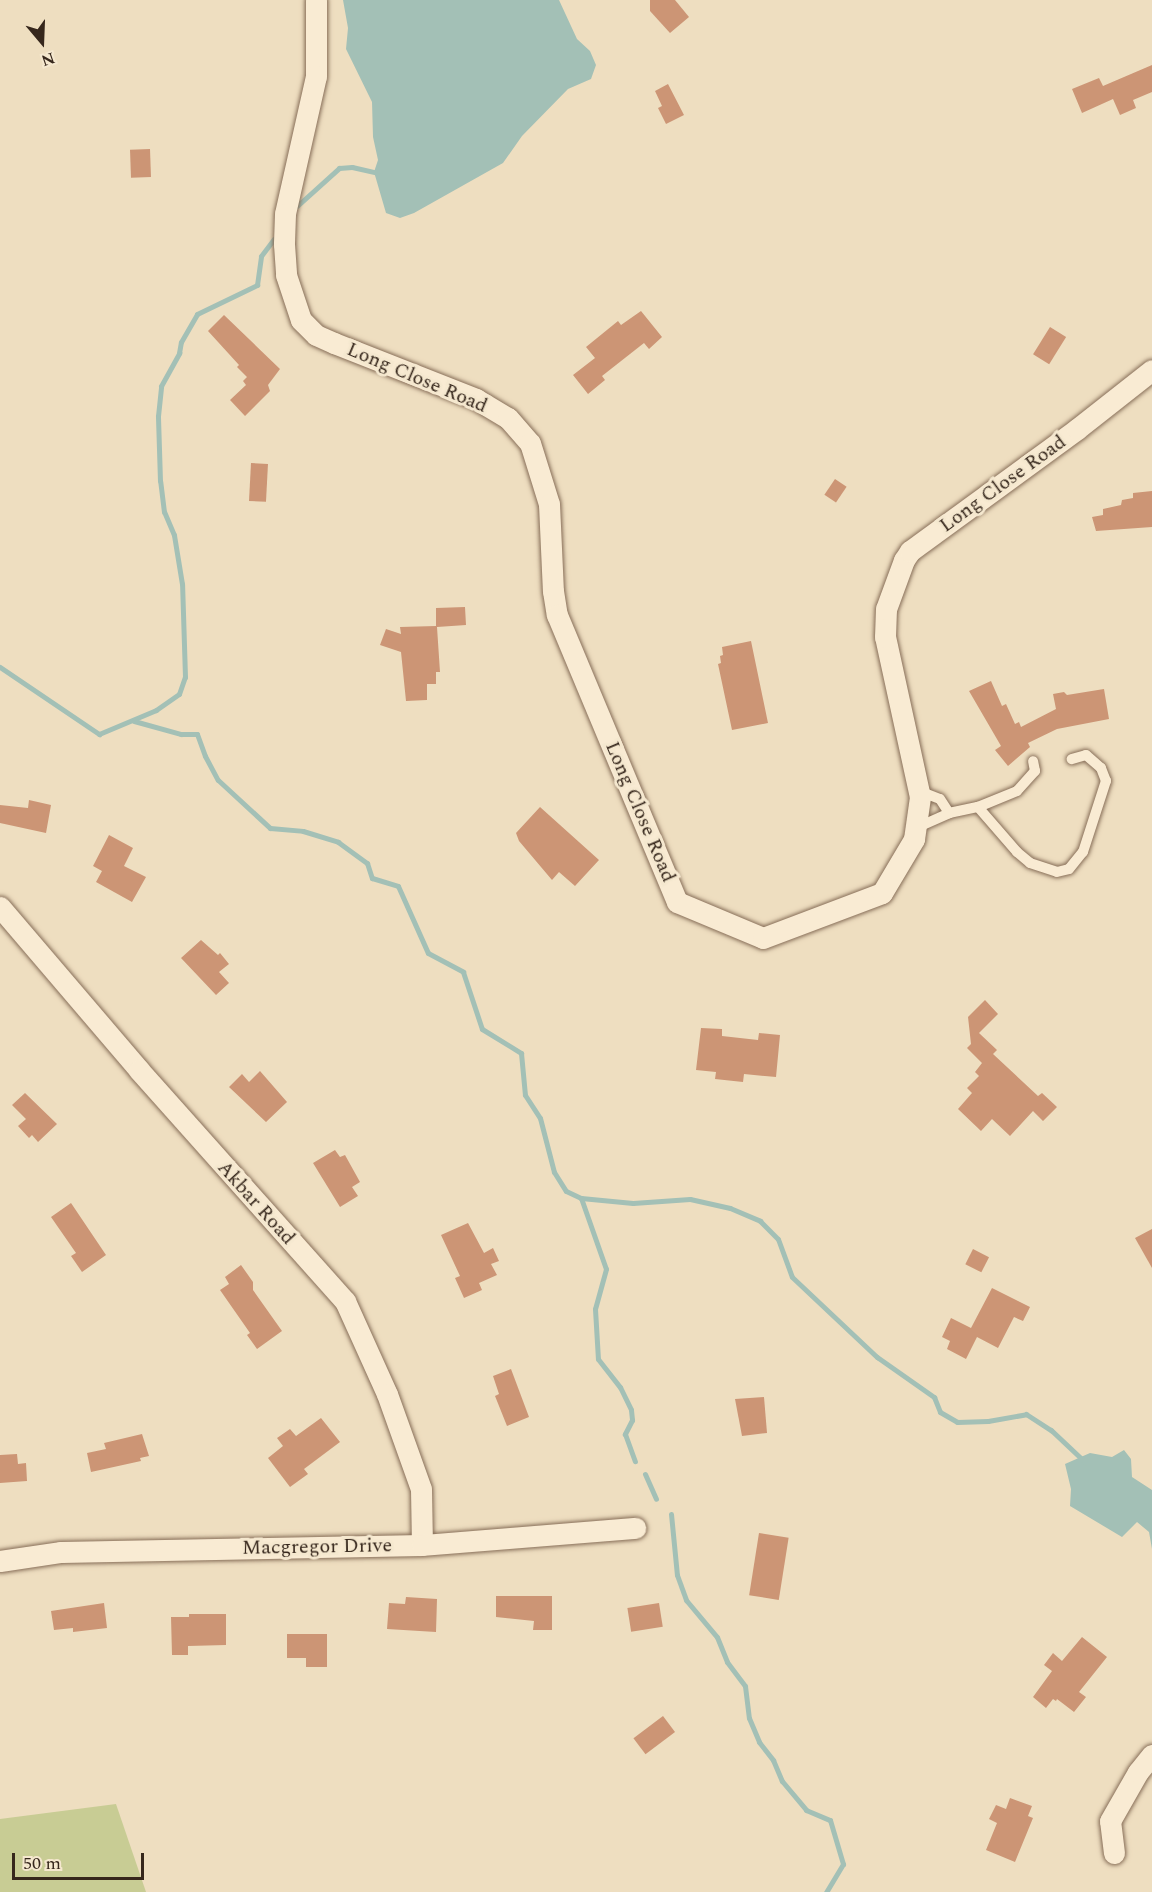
<!DOCTYPE html>
<style>
body{margin:0}
#map{position:relative;width:1152px;height:1892px;overflow:hidden;background:#eedec0;font-family:Spectral,serif}
div>[style]{position:absolute}
.green>*{inset:0;background:#c8cc94}
.water>*{inset:0;background:#a3c0b6}
.stream>*{height:5px;margin:-2.5px;padding:0 2.5px;transform-origin:2.5px;border-radius:2.5px;background:#a3c0b6}
.building>*{inset:0;background:#cc9575;transform-origin:0 0}
.roads{filter:drop-shadow(0 0 2px #876e58) drop-shadow(0 0 2px #876e58)}
.lane>*{height:10px;margin:-5px;padding:0 5px;transform-origin:5px;border-radius:5px;background:#f9ebd3}
.street>*{height:21px;margin:-10.5px;padding:0 10.5px;transform-origin:10.5px;border-radius:10.5px;background:#f9ebd3}
span{translate:-50% -50%;white-space:nowrap;text-align:center;line-height:1.15;-webkit-text-stroke:6px #f5e8cf;paint-order:stroke}
.street-label{font-size:20px;color:#36271c}
.north{position:absolute;left:12px;top:12px;width:60px;height:60px;-webkit-text-stroke:4px #f5e8cf;paint-order:stroke;rotate:161deg;font-size:16px;font-weight:700;line-height:24px;text-align:center;color:#36271c}
.north::after{content:'';display:block;margin:auto;width:21px;height:27px;background:#36271c;clip-path:polygon(50% 0,100% 100%,50% 72%,0 100%)}
.scale{position:absolute;left:12px;top:1853px;width:132px;height:27px;box-sizing:border-box;border:3px solid #36271c;border-top:0;padding-left:8px;font-size:18px;line-height:21px;white-space:nowrap;color:#36271c;-webkit-text-stroke:4px #f5e8cf;paint-order:stroke}
</style>
<div id="map">
<div class="green">
<div style="clip-path:polygon(116px 1804px,146px 1892px,0 1892px,0 1819px)"></div>
</div>
<div class="water">
<div style="clip-path:polygon(343px 0,559px 0,577px 39px,590px 51px,596px 65px,591px 79px,568px 89px,522px 136px,503px 163px,414px 213px,400px 218px,386px 213px,374px 172px,378px 160px,373px 137px,372px 102px,346px 49px,348px 28px)"></div>
<div style="clip-path:polygon(1124px 1450px,1131px 1459px,1132px 1477px,1152px 1490px,1152px 1549px,1149px 1532px,1137px 1522px,1122px 1537px,1070px 1506px,1071px 1489px,1065px 1464px,1090px 1453px,1112px 1457px)"></div>
</div>
<div class="stream">
<div style="left:297px;top:206px;width:57px;rotate:-42.1deg"></div>
<div style="left:339px;top:168px;width:13px;rotate:-4deg"></div>
<div style="left:352px;top:167px;width:23px;rotate:13deg"></div>
<div style="left:0;top:667px;width:120px;rotate:34.1deg"></div>
<div style="left:99px;top:734px;width:62px;rotate:-22.8deg"></div>
<div style="left:156px;top:710px;width:28px;rotate:-35deg"></div>
<div style="left:179px;top:694px;width:18px;rotate:-71deg"></div>
<div style="left:185px;top:677px;width:93px;rotate:-91.8deg"></div>
<div style="left:182px;top:584px;width:50px;rotate:-99.3deg"></div>
<div style="left:174px;top:535px;width:25px;rotate:-113deg"></div>
<div style="left:164px;top:512px;width:31px;rotate:-97deg"></div>
<div style="left:160px;top:481px;width:65px;rotate:-91.8deg"></div>
<div style="left:158px;top:416px;width:30px;rotate:-84deg"></div>
<div style="left:161px;top:386px;width:38px;rotate:-61deg"></div>
<div style="left:179px;top:353px;width:11px;rotate:-80deg"></div>
<div style="left:181px;top:342px;width:32px;rotate:-60deg"></div>
<div style="left:197px;top:314px;width:67px;rotate:-25.8deg"></div>
<div style="left:257px;top:285px;width:29px;rotate:-82deg"></div>
<div style="left:261px;top:256px;width:21px;rotate:-53deg"></div>
<div style="left:134px;top:721px;width:49px;rotate:15.5deg"></div>
<div style="left:181px;top:734px;width:16px"></div>
<div style="left:197px;top:734px;width:23px;rotate:70deg"></div>
<div style="left:205px;top:756px;width:27px;rotate:62deg"></div>
<div style="left:218px;top:780px;width:71px;rotate:42.7deg"></div>
<div style="left:270px;top:828px;width:33px;rotate:5deg"></div>
<div style="left:303px;top:831px;width:37px;rotate:17deg"></div>
<div style="left:338px;top:842px;width:36px;rotate:36deg"></div>
<div style="left:367px;top:863px;width:16px;rotate:72deg"></div>
<div style="left:372px;top:878px;width:27px;rotate:17deg"></div>
<div style="left:398px;top:886px;width:73px;rotate:65.9deg"></div>
<div style="left:428px;top:953px;width:40px;rotate:28deg"></div>
<div style="left:463px;top:972px;width:60px;rotate:71.6deg"></div>
<div style="left:482px;top:1029px;width:46px;rotate:31.6deg"></div>
<div style="left:521px;top:1053px;width:42px;rotate:84.6deg"></div>
<div style="left:525px;top:1095px;width:27px;rotate:57deg"></div>
<div style="left:540px;top:1118px;width:56px;rotate:75.5deg"></div>
<div style="left:554px;top:1172px;width:22px;rotate:58deg"></div>
<div style="left:566px;top:1191px;width:17px;rotate:25deg"></div>
<div style="left:581px;top:1198px;width:52px;rotate:5.5deg"></div>
<div style="left:633px;top:1203px;width:57px;rotate:-4deg"></div>
<div style="left:690px;top:1199px;width:41px;rotate:12.7deg"></div>
<div style="left:730px;top:1208px;width:33px;rotate:23deg"></div>
<div style="left:760px;top:1221px;width:25px;rotate:45deg"></div>
<div style="left:778px;top:1239px;width:40px;rotate:69.8deg"></div>
<div style="left:792px;top:1277px;width:117px;rotate:43.3deg"></div>
<div style="left:877px;top:1357px;width:70px;rotate:35.1deg"></div>
<div style="left:934px;top:1397px;width:16px;rotate:68deg"></div>
<div style="left:940px;top:1412px;width:20px;rotate:30deg"></div>
<div style="left:957px;top:1422px;width:31px;rotate:-2deg"></div>
<div style="left:988px;top:1421px;width:39px;rotate:-10deg"></div>
<div style="left:1026px;top:1414px;width:30px;rotate:33deg"></div>
<div style="left:1051px;top:1430px;width:47px;rotate:43.3deg"></div>
<div style="left:581px;top:1198px;width:75px;rotate:70.6deg"></div>
<div style="left:606px;top:1269px;width:41px;rotate:105.4deg"></div>
<div style="left:595px;top:1309px;width:50px;rotate:86.6deg"></div>
<div style="left:598px;top:1359px;width:36px;rotate:52deg"></div>
<div style="left:620px;top:1387px;width:25px;rotate:64deg"></div>
<div style="left:631px;top:1410px;width:10px;rotate:84deg"></div>
<div style="left:632px;top:1420px;width:16px;rotate:117deg"></div>
<div style="left:625px;top:1434px;width:29px;rotate:70deg"></div>
<div style="left:645px;top:1474px;width:27px;rotate:66deg"></div>
<div style="left:671px;top:1514px;width:61px;rotate:84.4deg"></div>
<div style="left:677px;top:1575px;width:27px;rotate:70deg"></div>
<div style="left:686px;top:1600px;width:48px;rotate:50deg"></div>
<div style="left:717px;top:1637px;width:27px;rotate:68deg"></div>
<div style="left:727px;top:1662px;width:30px;rotate:53deg"></div>
<div style="left:745px;top:1686px;width:32px;rotate:83deg"></div>
<div style="left:749px;top:1718px;width:26px;rotate:67deg"></div>
<div style="left:759px;top:1742px;width:23px;rotate:52deg"></div>
<div style="left:773px;top:1760px;width:23px;rotate:67deg"></div>
<div style="left:782px;top:1781px;width:38px;rotate:50deg"></div>
<div style="left:806px;top:1810px;width:26px;rotate:23deg"></div>
<div style="left:830px;top:1820px;width:46px;rotate:73.5deg"></div>
<div style="left:843px;top:1864px;width:33px;rotate:121deg"></div>
</div>
<div class="building">
<div style="clip-path:polygon(650px 0,675px 0,689px 17px,670px 33px,650px 11px)"></div>
<div style="clip-path:polygon(1152px 65px,1152px 92px,1133px 100px,1136px 108px,1120px 115px,1113px 99px,1082px 113px,1072px 89px,1099px 78px,1103px 86px)"></div>
<div style="clip-path:polygon(668px 84px,684px 115px,666px 124px,658px 108px,662px 106px,655px 91px)"></div>
<div style="left:150px;top:149px;width:28px;height:20px;rotate:88deg"></div>
<div style="clip-path:polygon(641px 311px,662px 337px,649px 349px,644px 343px,602px 376px,605px 380px,588px 394px,573px 375px,595px 358px,586px 347px,618px 321px,621px 325px)"></div>
<div style="clip-path:polygon(224px 315px,280px 369px,268px 385px,270px 391px,245px 416px,230px 400px,246px 385px,243px 381px,247px 377px,237px 367px,239px 365px,208px 331px)"></div>
<div style="left:1050px;top:327px;width:19px;height:32px;rotate:32deg"></div>
<div style="left:251px;top:463px;width:17px;height:38px;rotate:3deg"></div>
<div style="left:835px;top:479px;width:14px;height:19px;rotate:34deg"></div>
<div style="clip-path:polygon(1152px 491px,1152px 527px,1096px 531px,1092px 517px,1103px 515px,1103px 509px,1121px 505px,1122px 500px,1133px 498px,1133px 493px)"></div>
<div style="clip-path:polygon(465px 607px,466px 625px,437px 627px,440px 672px,436px 672px,436px 684px,427px 684px,427px 700px,406px 701px,401px 652px,380px 645px,386px 629px,401px 634px,400px 627px,436px 626px,436px 608px)"></div>
<div style="clip-path:polygon(751px 641px,768px 723px,732px 730px,718px 664px,721px 663px,720px 656px,723px 655px,722px 647px)"></div>
<div style="clip-path:polygon(991px 681px,1002px 706px,1006px 704px,1015px 724px,1019px 722px,1021px 727px,1056px 709px,1053px 694px,1064px 692px,1067px 695px,1104px 689px,1109px 719px,1057px 729px,1028px 743px,1030px 747px,1008px 766px,995px 750px,1001px 746px,969px 691px)"></div>
<div style="clip-path:polygon(29px 800px,51px 805px,46px 833px,0 823px,0 805px,28px 808px)"></div>
<div style="clip-path:polygon(540px 807px,599px 860px,575px 886px,559px 872px,552px 880px,519px 841px,516px 833px)"></div>
<div style="clip-path:polygon(109px 835px,133px 848px,124px 866px,146px 877px,132px 902px,96px 882px,102px 871px,93px 866px)"></div>
<div style="clip-path:polygon(201px 940px,218px 955px,220px 953px,229px 964px,219px 972px,229px 983px,216px 995px,181px 958px)"></div>
<div style="clip-path:polygon(985px 1000px,998px 1014px,979px 1033px,997px 1050px,993px 1054px,1038px 1096px,1042px 1093px,1057px 1107px,1043px 1121px,1033px 1111px,1010px 1136px,992px 1119px,981px 1131px,958px 1109px,972px 1093px,967px 1088px,979px 1076px,975px 1072px,982px 1063px,967px 1048px,971px 1044px,968px 1017px)"></div>
<div style="clip-path:polygon(701px 1028px,722px 1029px,722px 1036px,758px 1040px,759px 1033px,780px 1035px,776px 1077px,744px 1074px,743px 1082px,715px 1079px,716px 1072px,696px 1070px)"></div>
<div style="clip-path:polygon(260px 1071px,287px 1102px,266px 1122px,229px 1087px,242px 1074px,249px 1082px)"></div>
<div style="clip-path:polygon(25px 1093px,57px 1124px,38px 1142px,32px 1135px,29px 1138px,18px 1126px,26px 1119px,12px 1105px)"></div>
<div style="clip-path:polygon(335px 1150px,340px 1157px,345px 1155px,360px 1182px,352px 1187px,358px 1196px,340px 1207px,313px 1163px)"></div>
<div style="clip-path:polygon(71px 1203px,106px 1255px,82px 1272px,71px 1256px,76px 1253px,51px 1217px)"></div>
<div style="clip-path:polygon(468px 1223px,484px 1253px,493px 1248px,499px 1261px,491px 1264px,497px 1275px,479px 1283px,482px 1290px,464px 1298px,455px 1278px,460px 1276px,441px 1235px)"></div>
<div style="clip-path:polygon(1152px 1229px,1152px 1268px,1135px 1238px)"></div>
<div style="left:973px;top:1249px;width:18px;height:17px;rotate:27deg"></div>
<div style="clip-path:polygon(241px 1265px,253px 1282px,253px 1290px,282px 1331px,257px 1349px,247px 1335px,250px 1333px,220px 1290px,229px 1284px,225px 1277px)"></div>
<div style="clip-path:polygon(992px 1288px,1030px 1307px,1023px 1321px,1014px 1317px,998px 1348px,977px 1337px,966px 1359px,947px 1349px,950px 1341px,942px 1337px,951px 1318px,971px 1328px)"></div>
<div style="clip-path:polygon(511px 1369px,529px 1417px,507px 1426px,495px 1396px,499px 1394px,493px 1376px)"></div>
<div style="clip-path:polygon(764px 1397px,767px 1433px,742px 1436px,735px 1399px)"></div>
<div style="clip-path:polygon(321px 1418px,340px 1442px,304px 1469px,308px 1474px,290px 1487px,268px 1458px,283px 1446px,277px 1438px,290px 1429px,296px 1436px)"></div>
<div style="clip-path:polygon(142px 1434px,149px 1456px,140px 1458px,141px 1461px,91px 1472px,87px 1453px,106px 1449px,104px 1443px)"></div>
<div style="clip-path:polygon(17px 1454px,18px 1464px,26px 1463px,27px 1481px,0 1483px,0 1455px)"></div>
<div style="left:759px;top:1533px;width:30px;height:63px;rotate:9deg"></div>
<div style="clip-path:polygon(496px 1596px,552px 1596px,552px 1630px,533px 1630px,534px 1621px,496px 1617px)"></div>
<div style="clip-path:polygon(406px 1597px,437px 1599px,436px 1632px,387px 1629px,389px 1603px,405px 1604px)"></div>
<div style="clip-path:polygon(104px 1603px,107px 1628px,73px 1632px,73px 1628px,54px 1630px,51px 1611px)"></div>
<div style="left:659px;top:1603px;width:24px;height:32px;rotate:81deg"></div>
<div style="clip-path:polygon(189px 1614px,226px 1614px,226px 1645px,188px 1646px,188px 1655px,172px 1655px,171px 1617px,189px 1617px)"></div>
<div style="clip-path:polygon(287px 1634px,327px 1634px,327px 1667px,306px 1667px,306px 1658px,287px 1658px)"></div>
<div style="clip-path:polygon(1082px 1637px,1107px 1657px,1079px 1692px,1086px 1697px,1074px 1712px,1057px 1699px,1056px 1701px,1053px 1699px,1046px 1708px,1033px 1697px,1052px 1671px,1044px 1665px,1053px 1653px,1062px 1661px)"></div>
<div style="left:663px;top:1716px;width:20px;height:37px;rotate:53deg"></div>
<div style="clip-path:polygon(1010px 1798px,1032px 1806px,1028px 1816px,1033px 1818px,1015px 1862px,986px 1850px,997px 1823px,989px 1819px,996px 1805px,1006px 1809px)"></div>
</div>
<div class="roads">
<div class="lane">
<div style="left:919px;top:791px;width:22px;rotate:21deg"></div>
<div style="left:940px;top:799px;width:17px;rotate:57deg"></div>
<div style="left:978px;top:807px;width:42px;rotate:-22.3deg"></div>
<div style="left:1017px;top:791px;width:27px;rotate:-48deg"></div>
<div style="left:1035px;top:771px;width:10px;rotate:-101deg"></div>
<div style="left:916px;top:828px;width:36px;rotate:-24deg"></div>
<div style="left:949px;top:813px;width:30px;rotate:-12deg"></div>
<div style="left:978px;top:807px;width:60px;rotate:49.1deg"></div>
<div style="left:1017px;top:852px;width:17px;rotate:40deg"></div>
<div style="left:1030px;top:863px;width:28px;rotate:18deg"></div>
<div style="left:1057px;top:872px;width:12px;rotate:-14deg"></div>
<div style="left:1069px;top:869px;width:22px;rotate:-51deg"></div>
<div style="left:1083px;top:852px;width:75px;rotate:-72.1deg"></div>
<div style="left:1106px;top:781px;width:14px;rotate:-111deg"></div>
<div style="left:1101px;top:768px;width:20px;rotate:-139deg"></div>
<div style="left:1086px;top:755px;width:15px;rotate:164deg"></div>
</div>
<div class="street">
<div style="left:316px;top:0;width:76px;rotate:90deg"></div>
<div style="left:316px;top:76px;width:141px;rotate:102.7deg"></div>
<div style="left:285px;top:214px;width:30px;rotate:92deg"></div>
<div style="left:284px;top:244px;width:31px;rotate:86deg"></div>
<div style="left:286px;top:275px;width:47px;rotate:71.6deg"></div>
<div style="left:301px;top:320px;width:21px;rotate:45deg"></div>
<div style="left:316px;top:335px;width:20px;rotate:24deg"></div>
<div style="left:334px;top:343px;width:153px;rotate:21.5deg"></div>
<div style="left:476px;top:399px;width:37px;rotate:31deg"></div>
<div style="left:508px;top:418px;width:33px;rotate:49deg"></div>
<div style="left:530px;top:443px;width:64px;rotate:72.7deg"></div>
<div style="left:549px;top:504px;width:87px;rotate:87.4deg"></div>
<div style="left:553px;top:591px;width:24px;rotate:81deg"></div>
<div style="left:557px;top:615px;width:311px;rotate:67.3deg"></div>
<div style="left:677px;top:902px;width:93px;rotate:22.7deg"></div>
<div style="left:763px;top:938px;width:127px;rotate:-20.7deg"></div>
<div style="left:882px;top:893px;width:63px;rotate:-59.3deg"></div>
<div style="left:914px;top:839px;width:42px;rotate:-81.9deg"></div>
<div style="left:920px;top:797px;width:164px;rotate:-102.3deg"></div>
<div style="left:885px;top:637px;width:28px;rotate:-88deg"></div>
<div style="left:886px;top:609px;width:52px;rotate:-69.8deg"></div>
<div style="left:904px;top:560px;width:11px;rotate:-56deg"></div>
<div style="left:910px;top:551px;width:207px;rotate:-36.1deg"></div>
<div style="left:1077px;top:429px;width:95px;rotate:-38.2deg"></div>
<div style="left:0;top:907px;width:214px;rotate:49.5deg"></div>
<div style="left:139px;top:1070px;width:310px;rotate:48.3deg"></div>
<div style="left:345px;top:1301px;width:102px;rotate:65.7deg"></div>
<div style="left:387px;top:1394px;width:101px;rotate:70.3deg"></div>
<div style="left:421px;top:1489px;width:56px;rotate:89deg"></div>
<div style="left:0;top:1561px;width:62px;rotate:-8.4deg"></div>
<div style="left:61px;top:1552px;width:361px;rotate:-1.1deg"></div>
<div style="left:422px;top:1545px;width:214px;rotate:-4.6deg"></div>
<div style="left:1114px;top:1853px;width:32px;rotate:-97deg"></div>
<div style="left:1110px;top:1821px;width:56px;rotate:-60.3deg"></div>
<div style="left:1138px;top:1772px;width:22px;rotate:-51deg"></div>
</div>
</div>
<div class="street-label">
<span style="left:417px;top:378px;rotate:23deg">Long Close Road</span>
<span style="left:1003px;top:484px;rotate:-36deg">Long Close Road</span>
<span style="left:640px;top:812px;rotate:67deg">Long Close Road</span>
<span style="left:256px;top:1203px;rotate:48deg">Akbar Road</span>
<span style="left:317px;top:1547px;rotate:-1deg">Macgregor Drive</span>
</div>
<div class="north">N</div>
<div class="scale">50 m</div>
</div>
